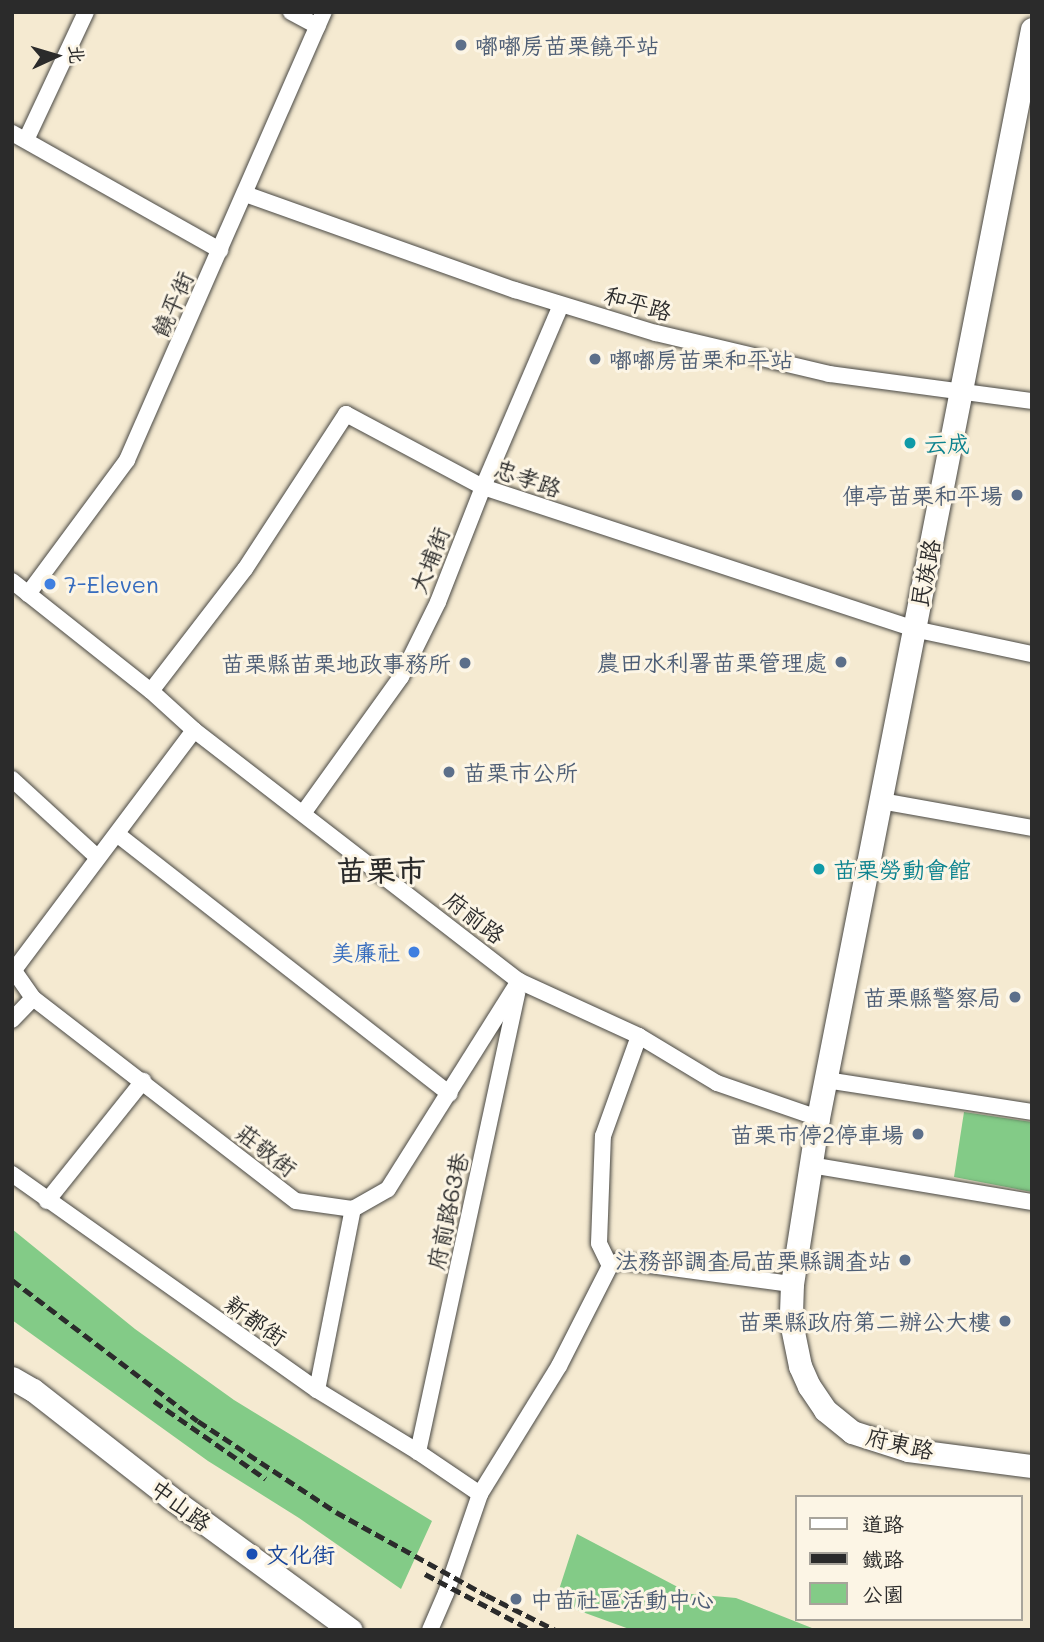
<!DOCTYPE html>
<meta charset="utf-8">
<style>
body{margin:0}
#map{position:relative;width:1044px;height:1642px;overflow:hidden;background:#f5ead1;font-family:Mali,"LXGW WenKai TC",sans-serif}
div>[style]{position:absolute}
.green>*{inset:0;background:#83cb87}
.roads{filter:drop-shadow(0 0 2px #494844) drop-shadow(0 0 2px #494844)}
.street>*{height:16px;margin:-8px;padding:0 8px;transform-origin:8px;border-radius:8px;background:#fff}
.secondary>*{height:23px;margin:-11.5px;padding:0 11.5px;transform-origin:11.5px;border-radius:11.5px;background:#fff}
.rail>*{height:5px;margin-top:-2.5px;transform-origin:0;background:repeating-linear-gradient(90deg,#2b2b2b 0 10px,transparent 0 15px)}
.dots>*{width:19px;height:19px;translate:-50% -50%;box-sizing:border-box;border:4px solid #fcf5e5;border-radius:50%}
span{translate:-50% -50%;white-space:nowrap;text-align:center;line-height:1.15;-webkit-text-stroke:6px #fcf5e5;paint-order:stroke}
.service-label{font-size:23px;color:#4e5e75}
.left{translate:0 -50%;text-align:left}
.right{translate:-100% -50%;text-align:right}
.street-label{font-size:23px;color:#2b2b2b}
.culture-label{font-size:23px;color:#0d838f}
.shop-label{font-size:23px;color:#366cbe}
.transit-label{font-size:23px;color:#164399}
.district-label{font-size:30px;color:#2b2b2b;font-weight:700}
.frame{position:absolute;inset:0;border:14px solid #2b2b2b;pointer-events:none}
.legend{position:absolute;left:795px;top:1495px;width:228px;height:126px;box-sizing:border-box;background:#fcf5e5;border:2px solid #a8a49b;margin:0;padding:9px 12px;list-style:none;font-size:21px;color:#2b2b2b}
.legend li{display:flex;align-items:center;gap:14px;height:35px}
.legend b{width:35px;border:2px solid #a8a49b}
.north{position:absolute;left:21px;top:21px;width:70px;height:70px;-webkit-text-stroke:5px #fcf5e5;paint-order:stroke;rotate:86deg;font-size:19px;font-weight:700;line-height:28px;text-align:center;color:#2b2b2b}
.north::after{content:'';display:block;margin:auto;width:24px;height:32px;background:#2b2b2b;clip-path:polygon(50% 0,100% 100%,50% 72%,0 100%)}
</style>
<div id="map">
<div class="green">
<div style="clip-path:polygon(964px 1112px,1032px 1122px,1032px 1192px,954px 1177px)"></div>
<div style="clip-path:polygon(12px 1229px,135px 1329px,234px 1400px,432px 1521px,401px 1589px,299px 1518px,208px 1461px,12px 1320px)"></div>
<div style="clip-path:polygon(577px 1534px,691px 1594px,736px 1598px,817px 1630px,632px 1630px,555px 1602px)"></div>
</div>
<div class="roads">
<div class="street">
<div style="left:291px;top:12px;width:30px;rotate:28deg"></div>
<div style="left:12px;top:133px;width:239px;rotate:29.4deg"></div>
<div style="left:26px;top:140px;width:141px;rotate:-64.9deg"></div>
<div style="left:245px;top:194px;width:287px;rotate:19.6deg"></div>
<div style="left:515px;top:290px;width:147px;rotate:17deg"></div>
<div style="left:656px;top:333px;width:178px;rotate:13.3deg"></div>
<div style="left:829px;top:374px;width:205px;rotate:7.6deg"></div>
<div style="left:12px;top:581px;width:177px;rotate:38.4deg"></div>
<div style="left:151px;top:691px;width:58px;rotate:42.2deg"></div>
<div style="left:194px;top:730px;width:411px;rotate:37.7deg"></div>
<div style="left:519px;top:981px;width:132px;rotate:24.6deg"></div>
<div style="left:639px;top:1036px;width:91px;rotate:31.1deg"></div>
<div style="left:717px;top:1083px;width:107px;rotate:19.1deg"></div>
<div style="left:28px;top:594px;width:167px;rotate:-53.5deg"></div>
<div style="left:127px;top:460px;width:489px;rotate:-66.3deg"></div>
<div style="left:151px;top:691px;width:154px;rotate:-52.4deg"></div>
<div style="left:245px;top:569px;width:185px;rotate:-56.9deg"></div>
<div style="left:346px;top:414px;width:155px;rotate:28.1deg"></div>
<div style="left:483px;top:487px;width:454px;rotate:18.2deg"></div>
<div style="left:914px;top:629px;width:121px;rotate:12deg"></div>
<div style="left:12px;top:779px;width:115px;rotate:42.5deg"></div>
<div style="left:881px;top:801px;width:153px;rotate:10.1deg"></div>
<div style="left:304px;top:812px;width:166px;rotate:-54.3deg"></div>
<div style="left:401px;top:677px;width:84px;rotate:-63.7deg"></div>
<div style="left:438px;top:602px;width:123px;rotate:-68.6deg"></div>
<div style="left:483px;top:487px;width:198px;rotate:-66.8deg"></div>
<div style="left:117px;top:834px;width:422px;rotate:38deg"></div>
<div style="left:12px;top:968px;width:37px;rotate:55deg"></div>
<div style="left:33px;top:998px;width:332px;rotate:37.7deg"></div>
<div style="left:296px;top:1201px;width:58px;rotate:8deg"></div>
<div style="left:353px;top:1209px;width:40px;rotate:-29.7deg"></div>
<div style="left:388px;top:1189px;width:246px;rotate:-57.8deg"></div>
<div style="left:14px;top:970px;width:300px;rotate:-53.1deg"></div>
<div style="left:12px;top:1020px;width:30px;rotate:-46deg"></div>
<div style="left:826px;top:1080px;width:208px;rotate:8.8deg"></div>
<div style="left:810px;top:1165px;width:225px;rotate:9.5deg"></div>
<div style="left:12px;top:1174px;width:374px;rotate:35.3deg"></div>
<div style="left:317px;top:1390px;width:119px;rotate:31.5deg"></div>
<div style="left:418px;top:1452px;width:75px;rotate:34.1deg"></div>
<div style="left:47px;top:1201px;width:154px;rotate:-51.3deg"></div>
<div style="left:610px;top:1266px;width:25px;rotate:-116deg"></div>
<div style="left:599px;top:1243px;width:107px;rotate:-87.9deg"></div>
<div style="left:603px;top:1136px;width:106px;rotate:-70.2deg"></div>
<div style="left:317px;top:1390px;width:185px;rotate:-78.8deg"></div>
<div style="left:418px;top:1452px;width:470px;rotate:-77.8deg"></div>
<div style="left:430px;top:1630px;width:40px;rotate:-66.6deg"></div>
<div style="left:446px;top:1593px;width:105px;rotate:-71deg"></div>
<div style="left:480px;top:1494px;width:150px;rotate:-58.3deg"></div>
<div style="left:559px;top:1366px;width:112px;rotate:-63deg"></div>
<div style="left:610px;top:1266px;width:10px;rotate:-29deg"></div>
<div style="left:619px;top:1261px;width:175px;rotate:7.6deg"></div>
</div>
<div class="secondary">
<div style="left:1032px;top:29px;width:1110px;rotate:101.12deg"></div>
<div style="left:818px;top:1118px;width:168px;rotate:98.9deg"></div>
<div style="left:792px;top:1284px;width:38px;rotate:92deg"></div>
<div style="left:791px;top:1322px;width:45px;rotate:78.4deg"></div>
<div style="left:800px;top:1366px;width:22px;rotate:66deg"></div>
<div style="left:809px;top:1386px;width:29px;rotate:56deg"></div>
<div style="left:825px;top:1410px;width:35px;rotate:39deg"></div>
<div style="left:852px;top:1432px;width:59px;rotate:17.8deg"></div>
<div style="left:908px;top:1450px;width:125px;rotate:7.4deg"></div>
<div style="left:12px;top:1378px;width:24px;rotate:30deg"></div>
<div style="left:33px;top:1390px;width:175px;rotate:38deg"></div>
<div style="left:171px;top:1498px;width:223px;rotate:36.3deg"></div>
</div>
</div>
<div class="rail">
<div style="left:12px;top:1280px;width:233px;rotate:37.2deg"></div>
<div style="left:198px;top:1421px;width:165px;rotate:33.4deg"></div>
<div style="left:336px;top:1512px;width:171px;rotate:29deg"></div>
<div style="left:486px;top:1595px;width:77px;rotate:26.9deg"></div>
<div style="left:154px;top:1401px;width:136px;rotate:34.9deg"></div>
<div style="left:425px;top:1574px;width:120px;rotate:27.8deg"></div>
</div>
<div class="dots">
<div style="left:461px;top:45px;background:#5c6f8a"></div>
<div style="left:595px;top:359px;background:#5c6f8a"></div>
<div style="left:910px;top:443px;background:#0f9aa8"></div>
<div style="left:1017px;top:495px;background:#5c6f8a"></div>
<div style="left:50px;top:584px;background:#3f7fe0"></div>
<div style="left:841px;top:662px;background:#5c6f8a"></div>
<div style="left:465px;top:663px;background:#5c6f8a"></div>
<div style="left:449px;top:772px;background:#5c6f8a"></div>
<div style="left:819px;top:869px;background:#0f9aa8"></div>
<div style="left:414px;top:952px;background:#3f7fe0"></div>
<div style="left:1015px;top:997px;background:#5c6f8a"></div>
<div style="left:918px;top:1134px;background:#5c6f8a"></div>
<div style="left:905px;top:1260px;background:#5c6f8a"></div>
<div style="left:1005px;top:1321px;background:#5c6f8a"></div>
<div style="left:252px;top:1554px;background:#1a4fb4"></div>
<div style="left:516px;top:1599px;background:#5c6f8a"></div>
</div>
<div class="service-label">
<span class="left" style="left:475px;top:45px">嘟嘟房苗栗饒平站</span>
<span class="left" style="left:609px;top:359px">嘟嘟房苗栗和平站</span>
<span class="right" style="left:1003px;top:495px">俥亭苗栗和平場</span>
<span class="right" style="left:827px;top:662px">農田水利署苗栗管理處</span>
<span class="right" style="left:451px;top:663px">苗栗縣苗栗地政事務所</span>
<span class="left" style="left:463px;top:772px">苗栗市公所</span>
<span class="right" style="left:1001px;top:997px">苗栗縣警察局</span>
<span class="right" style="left:904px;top:1134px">苗栗市停2停車場</span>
<span class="right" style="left:891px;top:1260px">法務部調查局苗栗縣調查站</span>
<span class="right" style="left:991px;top:1321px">苗栗縣政府第二辦公大樓</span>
<span class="left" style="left:530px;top:1599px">中苗社區活動中心</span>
</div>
<div class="street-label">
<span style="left:638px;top:303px;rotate:16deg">和平路</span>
<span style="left:172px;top:304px;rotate:-66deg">饒平街</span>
<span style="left:528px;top:478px;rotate:19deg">忠孝路</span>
<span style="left:429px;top:560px;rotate:-68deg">大埔街</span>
<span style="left:925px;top:573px;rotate:-79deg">民族路</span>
<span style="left:475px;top:917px;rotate:38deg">府前路</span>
<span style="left:267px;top:1150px;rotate:38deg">莊敬街</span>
<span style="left:447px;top:1211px;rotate:-78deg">府前路63巷</span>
<span style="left:256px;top:1320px;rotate:35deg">新都街</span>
<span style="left:900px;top:1443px;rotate:13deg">府東路</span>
<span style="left:181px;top:1505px;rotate:37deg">中山路</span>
</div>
<div class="culture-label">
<span class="left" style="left:924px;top:443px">云成</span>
<span class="left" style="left:833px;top:869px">苗栗勞動會館</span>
</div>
<div class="shop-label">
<span class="left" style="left:64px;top:584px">7-Eleven</span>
<span class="right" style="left:400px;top:952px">美廉社</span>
</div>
<div class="transit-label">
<span class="left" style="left:266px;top:1554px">文化街</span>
</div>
<div class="district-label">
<span style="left:381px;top:869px">苗栗市</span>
</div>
<div class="frame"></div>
<ul class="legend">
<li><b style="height:9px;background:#fff"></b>道路</li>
<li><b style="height:9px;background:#2b2b2b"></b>鐵路</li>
<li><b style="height:19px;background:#83cb87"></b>公園</li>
</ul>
<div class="north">北</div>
</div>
